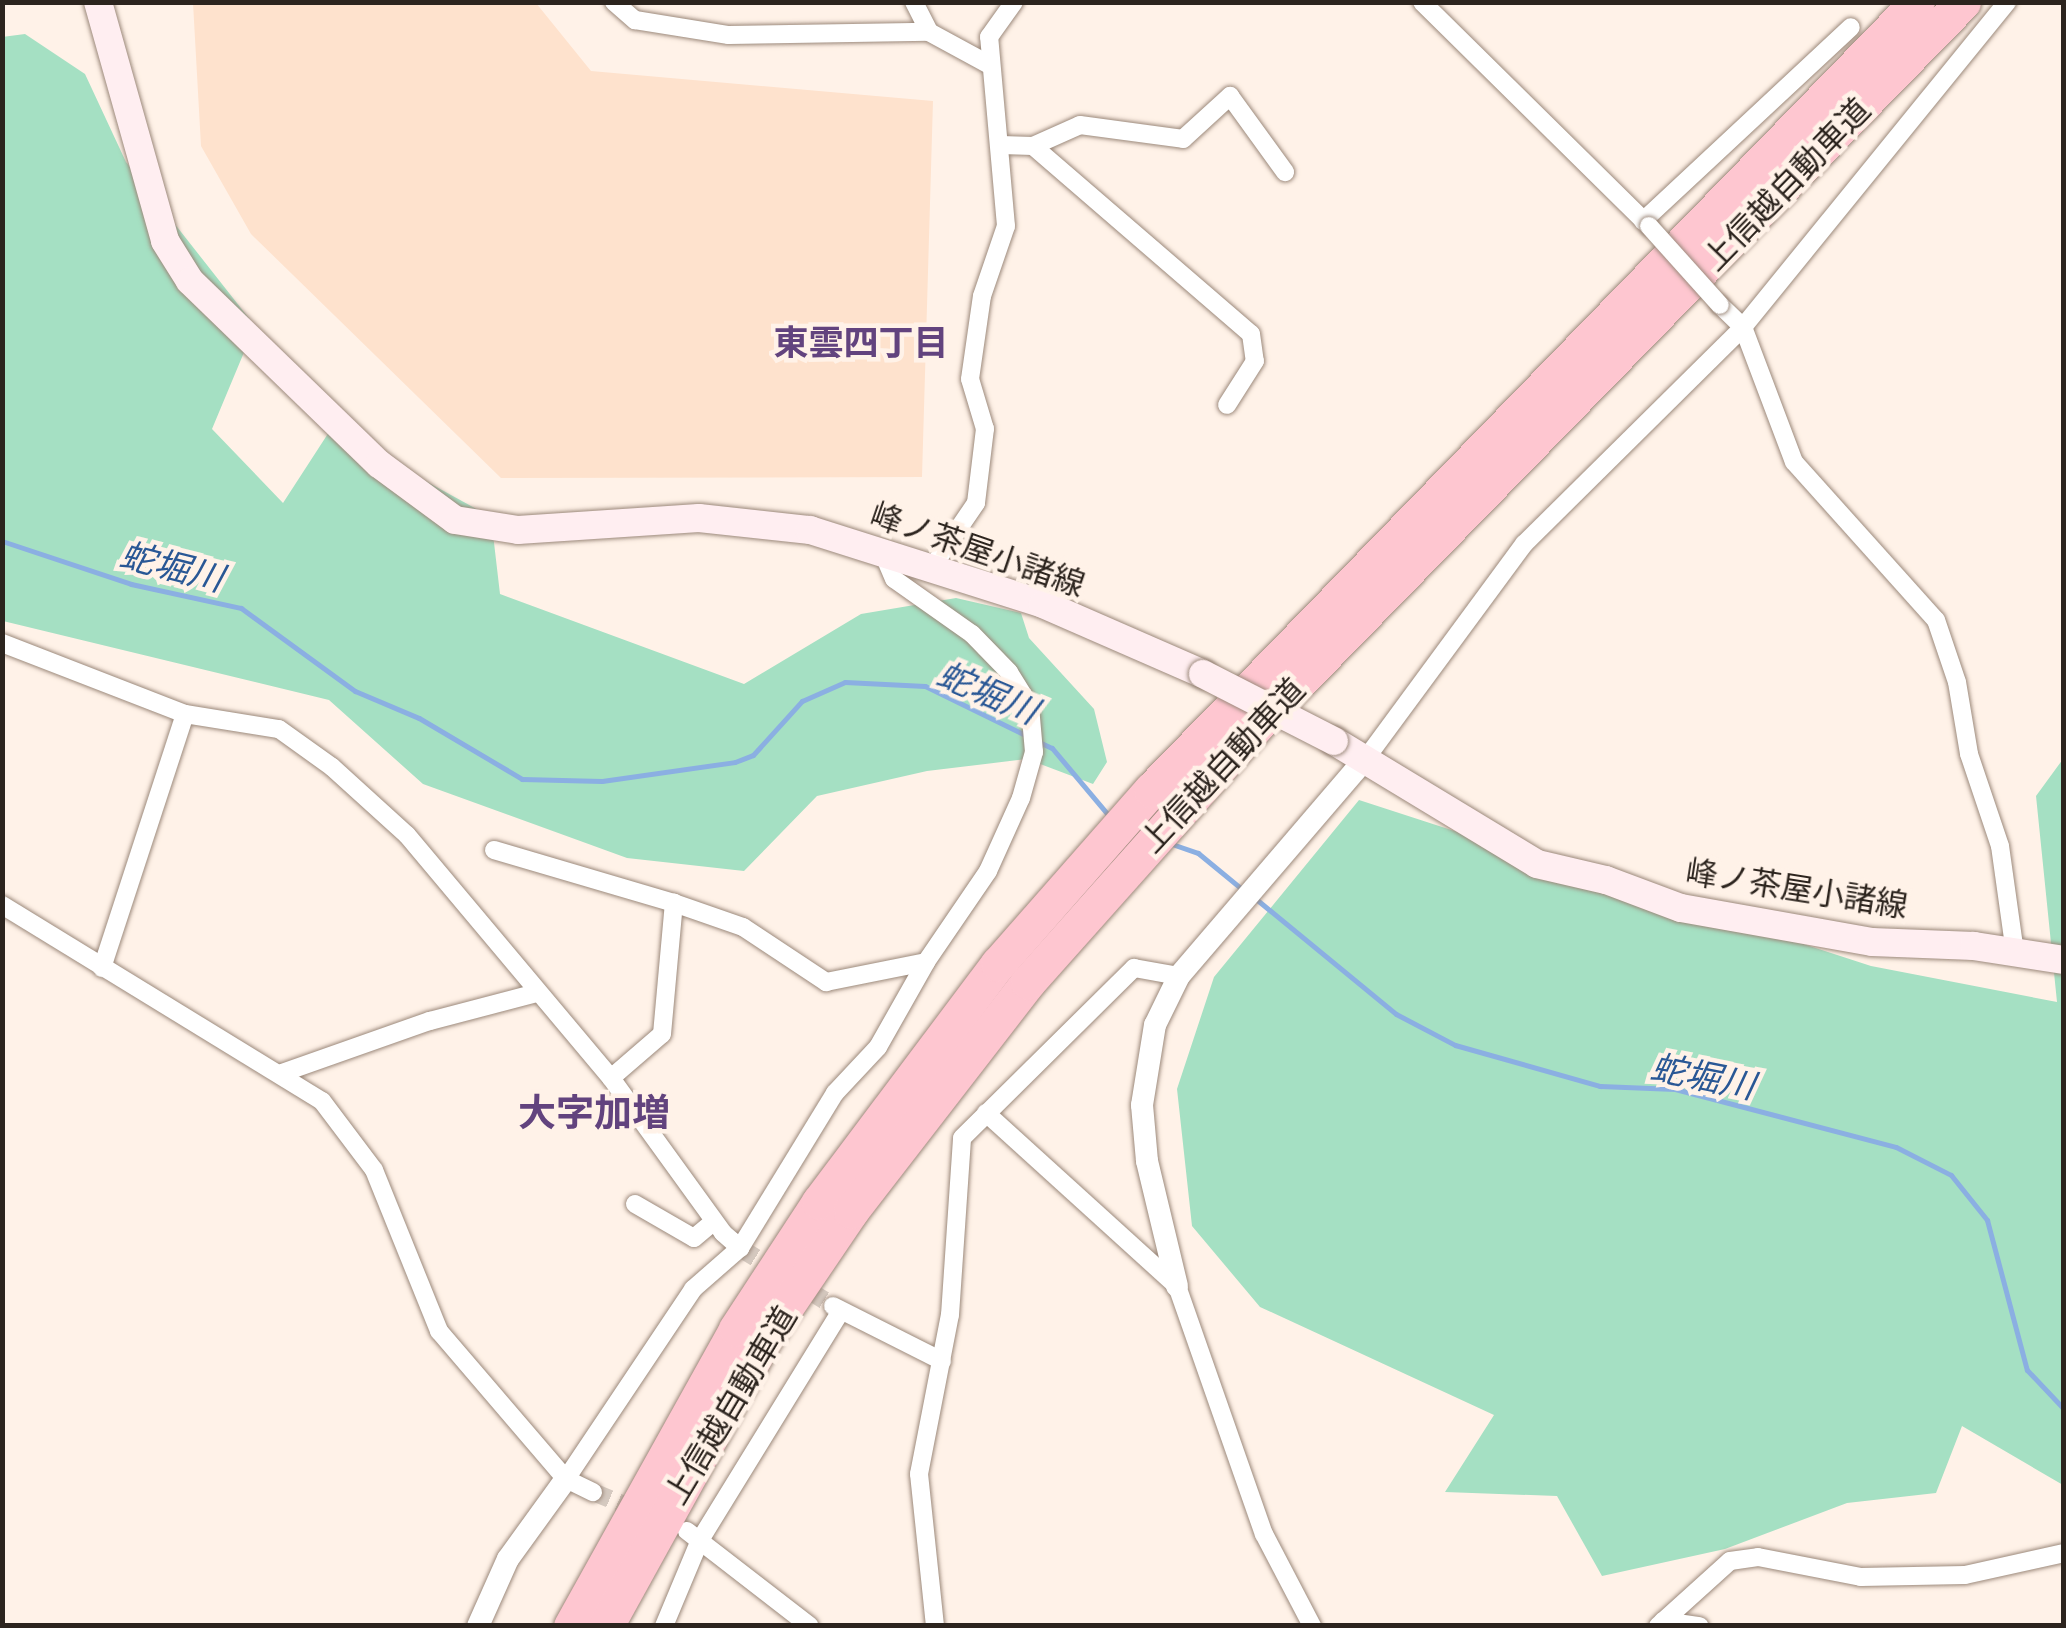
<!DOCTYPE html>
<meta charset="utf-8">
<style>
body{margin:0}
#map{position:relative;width:2066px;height:1628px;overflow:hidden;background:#fff2e8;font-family:"PT Sans","Noto Sans JP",sans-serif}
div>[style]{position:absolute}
.built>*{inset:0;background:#fee2cd}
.green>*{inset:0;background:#a5e0c3}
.stream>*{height:5px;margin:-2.5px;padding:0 2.5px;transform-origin:2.5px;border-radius:2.5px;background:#8bafe2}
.minor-tunnel>*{height:18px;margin-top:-9px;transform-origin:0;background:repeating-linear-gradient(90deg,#d5c9c0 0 18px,transparent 0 27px)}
.roads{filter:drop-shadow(0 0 2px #9c897b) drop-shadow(0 0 2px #9c897b)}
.minor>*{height:18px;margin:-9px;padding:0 9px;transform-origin:9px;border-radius:9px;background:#fff}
.tertiary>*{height:22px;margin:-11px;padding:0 11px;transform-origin:11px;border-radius:11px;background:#fff}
.secondary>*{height:28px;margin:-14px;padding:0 14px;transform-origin:14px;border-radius:14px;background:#ffeef1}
.motorway>*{height:35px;margin:-17.5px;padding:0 17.5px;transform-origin:17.5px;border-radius:17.5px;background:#fec6d0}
.bridges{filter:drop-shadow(0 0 2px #9c897b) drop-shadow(0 0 2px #9c897b)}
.minor-bridge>*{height:18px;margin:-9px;padding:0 9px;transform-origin:9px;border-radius:9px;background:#fff}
.secondary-bridge>*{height:28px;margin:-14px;padding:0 14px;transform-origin:14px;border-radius:14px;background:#ffeef1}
span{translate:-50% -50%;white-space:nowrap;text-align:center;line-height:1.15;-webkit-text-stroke:9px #fff2e8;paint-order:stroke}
.street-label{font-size:32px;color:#2c241e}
.neighbourhood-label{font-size:35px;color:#62437e;font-weight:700}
.water-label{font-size:35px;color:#295795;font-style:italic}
.quarter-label{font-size:38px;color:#62437e;font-weight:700}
.frame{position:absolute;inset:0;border:5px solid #2c241e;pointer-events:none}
</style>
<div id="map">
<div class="built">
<div style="clip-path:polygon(193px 3px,536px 3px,591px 71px,933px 101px,922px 477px,501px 478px,251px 234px,201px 146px)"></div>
</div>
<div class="green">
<div style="clip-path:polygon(25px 34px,85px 74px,126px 162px,255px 326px,212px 429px,283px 503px,331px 429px,491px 517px,500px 594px,744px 684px,861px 614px,956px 598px,1021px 613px,1029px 638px,1094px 709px,1107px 762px,1093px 784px,1027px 759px,927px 771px,817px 796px,744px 871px,627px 858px,423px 784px,329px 700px,3px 621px,2px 37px)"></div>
<div style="clip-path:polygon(2063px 759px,2063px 1485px,1962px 1426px,1936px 1493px,1847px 1503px,1725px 1549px,1602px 1576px,1557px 1496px,1445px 1492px,1494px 1415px,1260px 1307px,1192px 1226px,1177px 1089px,1214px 977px,1359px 800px,1871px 966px,2057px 1002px,2036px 796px)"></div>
</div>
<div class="stream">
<div style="left:2px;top:541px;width:136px;rotate:18.4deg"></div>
<div style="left:131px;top:584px;width:113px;rotate:12.3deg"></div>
<div style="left:241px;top:608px;width:141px;rotate:36.1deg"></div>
<div style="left:355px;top:691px;width:69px;rotate:22.9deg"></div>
<div style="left:419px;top:718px;width:120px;rotate:30.6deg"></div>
<div style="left:522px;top:779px;width:80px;rotate:1.4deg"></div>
<div style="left:602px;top:781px;width:134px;rotate:-8.1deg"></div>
<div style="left:735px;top:762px;width:19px;rotate:-21deg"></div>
<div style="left:753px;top:755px;width:73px;rotate:-47.8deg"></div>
<div style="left:802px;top:701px;width:47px;rotate:-23.8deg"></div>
<div style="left:845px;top:682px;width:80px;rotate:2.9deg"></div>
<div style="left:925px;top:686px;width:116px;rotate:26.1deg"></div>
<div style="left:1039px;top:742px;width:14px;rotate:25deg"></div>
<div style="left:1052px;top:748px;width:89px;rotate:50deg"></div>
<div style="left:1169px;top:843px;width:31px;rotate:19deg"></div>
<div style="left:1198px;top:853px;width:58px;rotate:39.4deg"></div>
<div style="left:1256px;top:899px;width:181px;rotate:39.4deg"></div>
<div style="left:1396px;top:1014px;width:67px;rotate:27.7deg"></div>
<div style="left:1455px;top:1045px;width:151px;rotate:15.8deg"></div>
<div style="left:1600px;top:1086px;width:75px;rotate:2.3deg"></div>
<div style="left:1675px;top:1089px;width:228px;rotate:14.7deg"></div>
<div style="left:1896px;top:1147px;width:62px;rotate:27deg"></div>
<div style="left:1951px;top:1175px;width:58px;rotate:51.3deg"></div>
<div style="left:1987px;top:1220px;width:155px;rotate:75.1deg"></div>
<div style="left:2027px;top:1370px;width:54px;rotate:46.5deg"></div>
</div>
<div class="minor-tunnel">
<div style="left:740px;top:1248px;width:108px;rotate:31.8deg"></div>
<div style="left:593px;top:1492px;width:50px;rotate:22.4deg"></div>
</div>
<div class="roads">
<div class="minor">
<div style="left:614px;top:2px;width:28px;rotate:41deg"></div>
<div style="left:635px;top:20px;width:95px;rotate:9.1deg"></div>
<div style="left:729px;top:35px;width:200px;rotate:-0.9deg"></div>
<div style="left:929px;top:32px;width:67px;rotate:28.5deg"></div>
<div style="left:914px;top:2px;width:34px;rotate:63deg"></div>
<div style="left:1422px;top:2px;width:319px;rotate:44.6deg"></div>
<div style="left:1001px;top:145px;width:32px;rotate:2deg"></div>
<div style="left:1033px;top:146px;width:288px;rotate:40.8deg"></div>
<div style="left:1251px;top:334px;width:27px;rotate:82deg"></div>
<div style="left:1255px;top:361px;width:52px;rotate:122.5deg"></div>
<div style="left:1033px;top:146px;width:51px;rotate:-24.1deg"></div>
<div style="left:1080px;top:125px;width:104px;rotate:7.7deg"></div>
<div style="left:1183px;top:139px;width:64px;rotate:-42.5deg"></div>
<div style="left:1230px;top:96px;width:94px;rotate:54.1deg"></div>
<div style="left:1643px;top:221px;width:284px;rotate:-43deg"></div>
<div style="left:1720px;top:305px;width:32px;rotate:44deg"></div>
<div style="left:1743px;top:327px;width:144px;rotate:69.3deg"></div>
<div style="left:1794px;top:462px;width:212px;rotate:48.1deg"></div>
<div style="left:1936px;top:620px;width:65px;rotate:71.3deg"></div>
<div style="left:1957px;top:682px;width:73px;rotate:80.5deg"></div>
<div style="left:1969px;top:754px;width:97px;rotate:71.4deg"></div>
<div style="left:2000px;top:846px;width:108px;rotate:82deg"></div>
<div style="left:931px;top:569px;width:80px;rotate:-55.7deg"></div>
<div style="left:976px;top:503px;width:75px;rotate:-83.1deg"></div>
<div style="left:985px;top:429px;width:52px;rotate:-106.7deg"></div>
<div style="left:970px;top:379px;width:84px;rotate:-81.8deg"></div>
<div style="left:982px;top:296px;width:74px;rotate:-71.1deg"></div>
<div style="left:1006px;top:226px;width:190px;rotate:-95.1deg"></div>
<div style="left:989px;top:37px;width:43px;rotate:-54.5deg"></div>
<div style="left:2px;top:643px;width:196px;rotate:21.2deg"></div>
<div style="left:185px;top:714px;width:95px;rotate:9.1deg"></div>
<div style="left:279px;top:729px;width:65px;rotate:35.6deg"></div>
<div style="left:332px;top:767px;width:101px;rotate:42.2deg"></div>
<div style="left:407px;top:835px;width:317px;rotate:50deg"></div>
<div style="left:611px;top:1078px;width:191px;rotate:54.1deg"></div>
<div style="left:723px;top:1233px;width:23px;rotate:41deg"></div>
<div style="left:1367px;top:757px;width:265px;rotate:-53.6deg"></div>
<div style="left:1524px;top:544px;width:308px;rotate:-44.7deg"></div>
<div style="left:1743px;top:327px;width:419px;rotate:-50.9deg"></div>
<div style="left:494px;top:850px;width:188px;rotate:16.4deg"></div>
<div style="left:2px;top:905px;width:375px;rotate:31.5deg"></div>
<div style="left:322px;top:1101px;width:86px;rotate:53deg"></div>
<div style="left:374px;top:1170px;width:174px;rotate:68deg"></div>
<div style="left:439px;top:1331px;width:195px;rotate:49.4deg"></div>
<div style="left:566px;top:1479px;width:30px;rotate:26deg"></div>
<div style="left:102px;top:968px;width:267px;rotate:-71.9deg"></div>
<div style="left:282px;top:1073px;width:157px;rotate:-19.4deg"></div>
<div style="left:430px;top:1021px;width:111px;rotate:-14.7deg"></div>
<div style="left:611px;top:1078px;width:67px;rotate:-40.8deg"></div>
<div style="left:662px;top:1034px;width:132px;rotate:-84.8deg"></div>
<div style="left:674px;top:903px;width:73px;rotate:19.2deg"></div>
<div style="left:743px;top:927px;width:100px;rotate:33.5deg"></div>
<div style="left:826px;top:982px;width:102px;rotate:-11.3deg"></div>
<div style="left:986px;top:1113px;width:258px;rotate:42.2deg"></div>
<div style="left:1177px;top:1286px;width:263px;rotate:70.7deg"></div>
<div style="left:1264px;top:1534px;width:104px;rotate:62.4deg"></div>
<div style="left:635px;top:1204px;width:68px;rotate:30deg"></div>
<div style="left:694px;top:1238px;width:26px;rotate:-40deg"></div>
<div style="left:833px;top:1306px;width:122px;rotate:26.8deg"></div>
<div style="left:566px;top:1479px;width:229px;rotate:-56.2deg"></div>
<div style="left:693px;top:1289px;width:62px;rotate:-41.1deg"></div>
<div style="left:740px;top:1248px;width:182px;rotate:-58.5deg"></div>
<div style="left:835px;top:1093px;width:63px;rotate:-46.9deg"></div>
<div style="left:878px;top:1047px;width:98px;rotate:-60.5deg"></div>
<div style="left:926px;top:962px;width:110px;rotate:-55.7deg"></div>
<div style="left:988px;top:871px;width:80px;rotate:-65.7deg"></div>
<div style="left:1021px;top:798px;width:48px;rotate:-74.2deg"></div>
<div style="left:1034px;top:752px;width:46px;rotate:-95deg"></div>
<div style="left:1030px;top:706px;width:40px;rotate:-122deg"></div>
<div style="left:1009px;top:672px;width:53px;rotate:-134.2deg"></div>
<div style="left:972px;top:634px;width:95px;rotate:-144.8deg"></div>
<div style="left:894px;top:579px;width:28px;rotate:-113deg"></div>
<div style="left:687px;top:1531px;width:155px;rotate:37.7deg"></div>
<div style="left:1663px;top:1621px;width:37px;rotate:8deg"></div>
<div style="left:664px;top:1626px;width:93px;rotate:-67.3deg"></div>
<div style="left:700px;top:1540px;width:268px;rotate:-58.4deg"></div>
<div style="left:935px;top:1626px;width:153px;rotate:-96deg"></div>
<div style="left:919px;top:1474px;width:162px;rotate:-79deg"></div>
<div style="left:950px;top:1315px;width:177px;rotate:-86.1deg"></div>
<div style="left:962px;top:1138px;width:242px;rotate:-44.7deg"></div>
<div style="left:1134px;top:968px;width:46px;rotate:10.1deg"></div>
<div style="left:1658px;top:1626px;width:97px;rotate:-42.1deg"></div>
<div style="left:1730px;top:1561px;width:28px;rotate:-8deg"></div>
<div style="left:1758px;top:1557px;width:105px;rotate:11deg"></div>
<div style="left:1861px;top:1577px;width:104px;rotate:-1.1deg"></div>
<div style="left:1965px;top:1575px;width:101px;rotate:-12.5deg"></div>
</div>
<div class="tertiary">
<div style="left:1177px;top:1286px;width:129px;rotate:-103.5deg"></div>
<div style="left:1147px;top:1161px;width:56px;rotate:-95.1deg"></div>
<div style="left:1142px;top:1105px;width:81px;rotate:-80.8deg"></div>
<div style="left:1155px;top:1025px;width:55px;rotate:-63.9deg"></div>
<div style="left:1179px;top:976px;width:289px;rotate:-49.4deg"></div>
<div style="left:478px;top:1626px;width:73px;rotate:-65.9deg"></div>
<div style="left:508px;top:1559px;width:99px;rotate:-54.1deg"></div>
</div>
<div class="secondary">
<div style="left:98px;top:2px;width:248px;rotate:74.3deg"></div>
<div style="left:165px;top:241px;width:47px;rotate:58deg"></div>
<div style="left:190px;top:281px;width:263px;rotate:44.1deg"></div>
<div style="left:379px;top:464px;width:94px;rotate:36.4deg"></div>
<div style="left:455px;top:520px;width:64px;rotate:9deg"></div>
<div style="left:518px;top:530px;width:181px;rotate:-3.8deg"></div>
<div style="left:699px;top:518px;width:112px;rotate:6.2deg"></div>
<div style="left:810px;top:530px;width:244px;rotate:17.6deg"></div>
<div style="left:1043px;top:604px;width:175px;rotate:23.6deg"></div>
<div style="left:1334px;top:741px;width:237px;rotate:31.2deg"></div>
<div style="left:1537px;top:864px;width:71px;rotate:13.1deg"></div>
<div style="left:1606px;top:880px;width:80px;rotate:20.5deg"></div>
<div style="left:1681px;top:908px;width:194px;rotate:10.1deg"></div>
<div style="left:1872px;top:942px;width:102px;rotate:2.2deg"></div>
<div style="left:1974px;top:946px;width:91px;rotate:8.8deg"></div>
</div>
<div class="motorway">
<div style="left:571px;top:1626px;width:340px;rotate:-60.9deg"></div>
<div style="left:736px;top:1329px;width:152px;rotate:-56.8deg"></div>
<div style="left:819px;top:1202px;width:298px;rotate:-53.1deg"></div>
<div style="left:998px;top:964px;width:232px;rotate:-48.7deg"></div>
<div style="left:1151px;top:790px;width:1099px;rotate:-45.81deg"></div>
<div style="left:606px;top:1626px;width:329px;rotate:-61.1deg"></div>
<div style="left:765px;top:1338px;width:153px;rotate:-55.9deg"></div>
<div style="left:851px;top:1211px;width:289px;rotate:-52.3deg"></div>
<div style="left:1028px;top:982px;width:343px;rotate:-48.3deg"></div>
<div style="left:1256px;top:726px;width:1012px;rotate:-45.68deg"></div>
</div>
</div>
<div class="bridges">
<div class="minor-bridge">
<div style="left:1649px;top:226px;width:106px;rotate:48.1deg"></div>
</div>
<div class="secondary-bridge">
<div style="left:1203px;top:674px;width:147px;rotate:27.1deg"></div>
</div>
</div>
<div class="street-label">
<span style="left:1786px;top:184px;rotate:-46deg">上信越自動車道</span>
<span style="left:978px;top:549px;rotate:19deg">峰ノ茶屋小諸線</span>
<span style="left:1222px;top:765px;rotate:-47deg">上信越自動車道</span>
<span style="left:1797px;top:888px;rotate:9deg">峰ノ茶屋小諸線</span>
<span style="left:730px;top:1405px;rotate:-59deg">上信越自動車道</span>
</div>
<div class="neighbourhood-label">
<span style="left:861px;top:342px">東雲四丁目</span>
</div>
<div class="water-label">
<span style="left:172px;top:566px;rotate:14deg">蛇堀川</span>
<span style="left:988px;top:692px;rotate:23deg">蛇堀川</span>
<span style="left:1703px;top:1076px;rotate:11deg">蛇堀川</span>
</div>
<div class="quarter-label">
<span style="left:594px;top:1112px">大字加増</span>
</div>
<div class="frame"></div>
</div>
